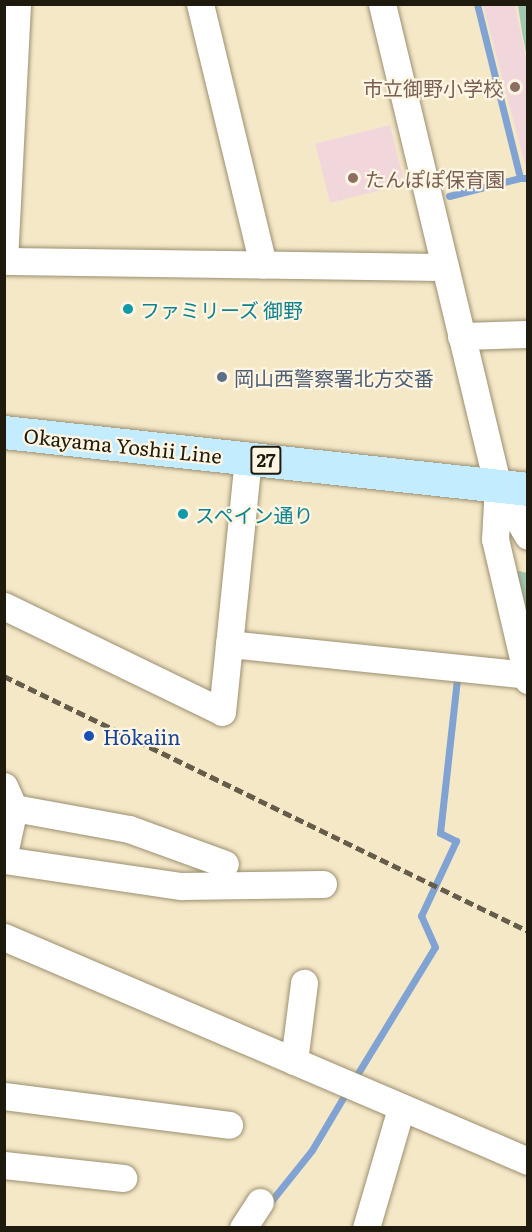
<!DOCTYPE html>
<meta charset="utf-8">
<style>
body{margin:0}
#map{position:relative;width:532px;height:1232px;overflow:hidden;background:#f5e8c7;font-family:Literata,"Noto Sans JP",serif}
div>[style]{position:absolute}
.education>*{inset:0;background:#f1d7dc;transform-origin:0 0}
.green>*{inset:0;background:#9fcab1}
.stream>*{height:7px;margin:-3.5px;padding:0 3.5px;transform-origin:3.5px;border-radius:3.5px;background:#81a3d4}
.roads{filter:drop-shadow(0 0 2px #9b8f71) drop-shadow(0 0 2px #9b8f71)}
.minor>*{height:27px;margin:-13.5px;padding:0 13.5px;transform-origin:13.5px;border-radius:13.5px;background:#fff}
.primary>*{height:33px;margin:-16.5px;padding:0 16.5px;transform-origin:16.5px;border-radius:16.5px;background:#c4ecff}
.rail>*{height:4.5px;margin-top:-2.25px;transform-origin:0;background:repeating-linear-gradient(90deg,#655d4a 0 9px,transparent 0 13.5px)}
.dots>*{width:16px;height:16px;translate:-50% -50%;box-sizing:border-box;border:3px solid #fef5e2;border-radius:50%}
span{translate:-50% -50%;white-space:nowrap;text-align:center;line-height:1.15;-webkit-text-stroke:4.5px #fef5e2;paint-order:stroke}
.shield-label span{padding:2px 4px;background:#fef5e2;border:2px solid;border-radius:4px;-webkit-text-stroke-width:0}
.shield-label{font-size:18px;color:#1f1a0e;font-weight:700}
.education-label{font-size:20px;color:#785e54}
.right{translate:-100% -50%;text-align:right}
.left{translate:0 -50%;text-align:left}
.culture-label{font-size:20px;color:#0d838f}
.service-label{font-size:20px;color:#4e5e75}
.street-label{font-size:20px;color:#1f1a0e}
.transit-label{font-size:20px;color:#164399}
.frame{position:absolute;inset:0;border:6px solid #1f1a0e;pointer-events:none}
</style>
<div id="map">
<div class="education">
<div style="clip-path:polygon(483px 5px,515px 5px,527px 63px,527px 172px)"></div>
<div style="left:390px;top:125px;width:61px;height:77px;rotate:76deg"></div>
</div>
<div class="green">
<div style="clip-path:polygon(518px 5px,527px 5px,527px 58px,522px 32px)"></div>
<div style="clip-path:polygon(519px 571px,527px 573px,527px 640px,516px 573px)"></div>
</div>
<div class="stream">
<div style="left:477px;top:4px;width:179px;rotate:76.1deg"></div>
<div style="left:520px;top:178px;width:8px"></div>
<div style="left:449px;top:196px;width:73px;rotate:-14.2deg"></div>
<div style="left:355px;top:1078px;width:153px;rotate:-58.6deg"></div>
<div style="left:435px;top:947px;width:34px;rotate:-114deg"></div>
<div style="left:421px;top:916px;width:83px;rotate:-65deg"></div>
<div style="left:456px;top:841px;width:18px;rotate:-153deg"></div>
<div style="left:440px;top:833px;width:155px;rotate:-83.7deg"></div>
<div style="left:268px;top:1205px;width:70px;rotate:-51.3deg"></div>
<div style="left:312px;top:1150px;width:69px;rotate:-59.3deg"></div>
</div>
<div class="roads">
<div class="minor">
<div style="left:200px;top:4px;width:268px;rotate:76.4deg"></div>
<div style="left:382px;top:4px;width:496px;rotate:76.5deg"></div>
<div style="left:498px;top:486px;width:53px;rotate:93.2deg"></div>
<div style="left:495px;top:539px;width:145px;rotate:76.8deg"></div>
<div style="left:4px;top:261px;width:257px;rotate:-87.1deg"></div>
<div style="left:5px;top:261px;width:440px;rotate:0.8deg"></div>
<div style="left:461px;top:336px;width:67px;rotate:-1.7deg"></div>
<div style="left:248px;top:458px;width:187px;rotate:95.8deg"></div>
<div style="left:229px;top:644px;width:301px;rotate:5.9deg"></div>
<div style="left:498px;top:486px;width:58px;rotate:59deg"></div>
<div style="left:4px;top:606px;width:242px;rotate:25.9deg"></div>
<div style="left:222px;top:712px;width:68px;rotate:-84.1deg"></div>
<div style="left:4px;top:786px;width:24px;rotate:66deg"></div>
<div style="left:14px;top:808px;width:47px;rotate:102.3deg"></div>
<div style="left:14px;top:808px;width:117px;rotate:10.3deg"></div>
<div style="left:129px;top:829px;width:102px;rotate:20deg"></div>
<div style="left:4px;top:860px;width:179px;rotate:8.4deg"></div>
<div style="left:181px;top:886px;width:142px;rotate:-0.8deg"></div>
<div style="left:4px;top:937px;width:570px;rotate:23.15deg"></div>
<div style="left:294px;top:1061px;width:79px;rotate:-82.7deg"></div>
<div style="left:4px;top:1096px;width:227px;rotate:7.3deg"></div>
<div style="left:4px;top:1165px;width:120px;rotate:6.2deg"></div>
<div style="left:243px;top:1228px;width:31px;rotate:-57deg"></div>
<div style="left:366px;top:1228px;width:125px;rotate:-73.7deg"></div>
</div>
<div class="primary">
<div style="left:4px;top:432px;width:527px;rotate:6.21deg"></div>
</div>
</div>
<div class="rail">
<div style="left:4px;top:676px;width:583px;rotate:25.95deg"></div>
</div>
<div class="dots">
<div style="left:515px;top:87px;background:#8d6e63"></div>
<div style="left:353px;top:178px;background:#8d6e63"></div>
<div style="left:128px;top:309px;background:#0f9aa8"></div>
<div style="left:222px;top:377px;background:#5c6f8a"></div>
<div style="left:183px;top:514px;background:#0f9aa8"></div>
<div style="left:89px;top:736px;background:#1a4fb4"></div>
</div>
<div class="shield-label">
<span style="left:266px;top:460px">27</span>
</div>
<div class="education-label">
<span class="right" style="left:503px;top:87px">市立御野小学校</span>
<span class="left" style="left:365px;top:178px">たんぽぽ保育園</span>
</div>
<div class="culture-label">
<span class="left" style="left:140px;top:309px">ファミリーズ 御野</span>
<span class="left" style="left:195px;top:514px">スペイン通り</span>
</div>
<div class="service-label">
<span class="left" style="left:234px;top:377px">岡山西警察署北方交番</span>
</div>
<div class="street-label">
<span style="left:123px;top:445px;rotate:6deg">Okayama Yoshii Line</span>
</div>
<div class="transit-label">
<span class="left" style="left:103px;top:736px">Hōkaiin</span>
</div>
<div class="frame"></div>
</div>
